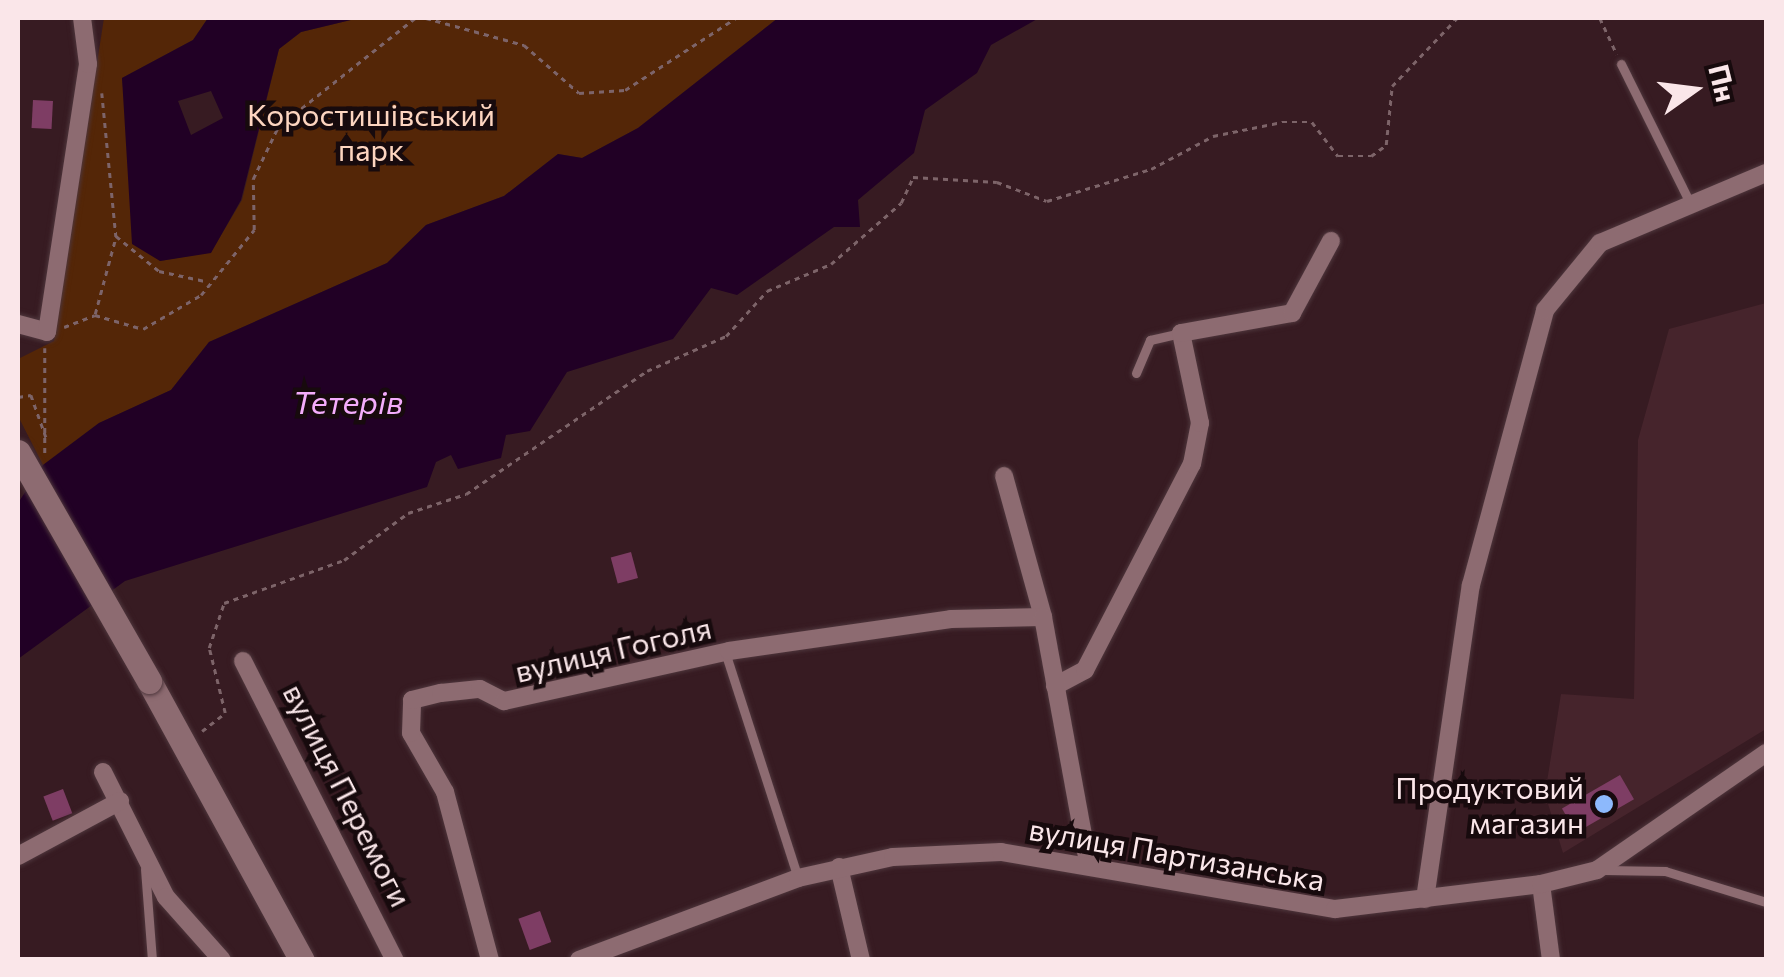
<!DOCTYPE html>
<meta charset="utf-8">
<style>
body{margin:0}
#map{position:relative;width:1784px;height:977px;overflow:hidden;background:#371b22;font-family:Commissioner,sans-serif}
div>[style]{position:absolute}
.built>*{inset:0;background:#46242c}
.green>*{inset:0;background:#542607}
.water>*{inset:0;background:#210025}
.building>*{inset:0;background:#7e3d64;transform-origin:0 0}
.path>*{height:2.5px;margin-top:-1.25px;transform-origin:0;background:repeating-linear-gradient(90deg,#7d6469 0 5px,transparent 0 10px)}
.roads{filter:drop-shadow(0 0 2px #4e363c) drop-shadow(0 0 2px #4e363c)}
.lane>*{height:9px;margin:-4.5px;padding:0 4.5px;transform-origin:4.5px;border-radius:4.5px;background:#8d6b71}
.street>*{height:18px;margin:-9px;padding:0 9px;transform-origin:9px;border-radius:9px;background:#8d6b71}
.secondary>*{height:25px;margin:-12.5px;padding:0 12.5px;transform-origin:12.5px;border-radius:12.5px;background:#8d6b71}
.bridges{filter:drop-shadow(0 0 2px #4e363c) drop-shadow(0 0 2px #4e363c)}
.secondary-bridge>*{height:25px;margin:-12.5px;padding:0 12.5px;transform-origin:12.5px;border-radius:12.5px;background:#8d6b71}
.dots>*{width:28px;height:28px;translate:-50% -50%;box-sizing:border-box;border:5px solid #170a0d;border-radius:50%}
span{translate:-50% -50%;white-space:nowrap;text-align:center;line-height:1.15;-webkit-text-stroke:9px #170a0d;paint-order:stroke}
.park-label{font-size:30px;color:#fdd5c0}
.street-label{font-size:30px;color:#fae6e9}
.poi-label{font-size:30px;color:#fae6e9}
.right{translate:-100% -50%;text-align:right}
.water-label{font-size:32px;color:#f4adfc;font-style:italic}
.frame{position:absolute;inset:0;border:20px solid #fae6e9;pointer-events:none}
.north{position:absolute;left:1644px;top:40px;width:100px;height:100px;-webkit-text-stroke:8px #170a0d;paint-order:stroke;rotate:76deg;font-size:28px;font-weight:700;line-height:40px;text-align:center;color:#fae6e9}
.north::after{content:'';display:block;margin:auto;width:35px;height:45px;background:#fae6e9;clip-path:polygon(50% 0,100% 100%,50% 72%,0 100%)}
</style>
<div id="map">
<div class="built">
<div style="clip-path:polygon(1766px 303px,1766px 729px,1563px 853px,1545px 794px,1561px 694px,1634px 699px,1638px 440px,1669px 329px)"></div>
</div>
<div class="green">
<div style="clip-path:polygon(104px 18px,208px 18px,193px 40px,122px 78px,129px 147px,160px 261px,211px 252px,242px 200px,279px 49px,301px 32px,359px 18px,778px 18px,638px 128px,582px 158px,558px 154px,504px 196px,426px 225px,387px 263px,209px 342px,171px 390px,99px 423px,43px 465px,18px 416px,18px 359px,54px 341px)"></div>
</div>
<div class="water">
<div style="clip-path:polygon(evenodd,208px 18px,359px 18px,301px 32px,279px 49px,241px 200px,211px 253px,160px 261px,132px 244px,122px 78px,193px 40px,208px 18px,211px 91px,223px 118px,191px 135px,178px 101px,211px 91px)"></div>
<div style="clip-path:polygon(778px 18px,1039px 18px,991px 45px,977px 73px,925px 110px,914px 153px,858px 200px,860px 227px,834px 227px,737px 295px,711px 288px,673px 339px,567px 372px,530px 431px,506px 435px,501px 458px,458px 469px,451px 455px,436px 462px,427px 487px,125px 581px,18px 659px,18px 503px,43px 465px,99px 423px,171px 390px,209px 342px,387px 263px,426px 225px,504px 196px,558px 154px,582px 158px,638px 128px)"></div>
</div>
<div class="building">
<div style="left:33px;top:100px;width:20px;height:28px;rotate:3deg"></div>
<div style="left:631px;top:552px;width:27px;height:21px;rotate:75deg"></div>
<div style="left:1620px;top:775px;width:28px;height:67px;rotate:60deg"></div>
<div style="left:63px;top:789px;width:26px;height:21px;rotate:69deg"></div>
<div style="left:540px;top:911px;width:33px;height:23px;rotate:70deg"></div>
</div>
<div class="path">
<div style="left:426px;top:18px;width:102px;rotate:15.4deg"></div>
<div style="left:524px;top:45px;width:73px;rotate:41.1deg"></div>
<div style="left:579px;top:93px;width:46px;rotate:-3.7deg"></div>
<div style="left:625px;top:90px;width:132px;rotate:-33deg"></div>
<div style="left:1600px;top:18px;width:40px;rotate:65deg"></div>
<div style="left:102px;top:93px;width:144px;rotate:84.4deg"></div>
<div style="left:116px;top:236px;width:55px;rotate:39.1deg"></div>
<div style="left:159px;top:271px;width:47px;rotate:12.3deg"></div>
<div style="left:95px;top:314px;width:81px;rotate:-74.9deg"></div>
<div style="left:64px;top:327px;width:33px;rotate:-21deg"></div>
<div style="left:95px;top:315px;width:50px;rotate:16.3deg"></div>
<div style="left:143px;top:329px;width:67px;rotate:-30.4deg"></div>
<div style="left:201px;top:295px;width:84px;rotate:-50.8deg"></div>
<div style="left:254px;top:230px;width:51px;rotate:-91.1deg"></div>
<div style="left:253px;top:179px;width:58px;rotate:-64.3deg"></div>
<div style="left:278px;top:127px;width:175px;rotate:-38.5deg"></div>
<div style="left:45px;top:348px;width:109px;rotate:90deg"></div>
<div style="left:18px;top:397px;width:13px;rotate:-9deg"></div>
<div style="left:31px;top:395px;width:45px;rotate:70.3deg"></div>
<div style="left:202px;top:731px;width:29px;rotate:-38deg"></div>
<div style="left:225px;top:713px;width:67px;rotate:-103.8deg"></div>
<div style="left:209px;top:648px;width:47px;rotate:-71.6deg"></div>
<div style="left:224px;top:603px;width:127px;rotate:-19.7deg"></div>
<div style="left:344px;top:560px;width:79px;rotate:-36.3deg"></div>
<div style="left:408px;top:513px;width:61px;rotate:-18.1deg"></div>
<div style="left:466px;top:494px;width:219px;rotate:-34.2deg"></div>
<div style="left:647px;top:371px;width:86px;rotate:-23.9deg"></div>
<div style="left:726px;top:336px;width:61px;rotate:-47.7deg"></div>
<div style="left:767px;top:291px;width:69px;rotate:-22.9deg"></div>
<div style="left:831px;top:264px;width:93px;rotate:-41.1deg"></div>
<div style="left:901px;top:203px;width:29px;rotate:-65deg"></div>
<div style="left:913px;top:177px;width:84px;rotate:3.4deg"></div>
<div style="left:997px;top:182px;width:53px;rotate:20.8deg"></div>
<div style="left:1047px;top:201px;width:109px;rotate:-17.1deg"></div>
<div style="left:1151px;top:169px;width:70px;rotate:-28deg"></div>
<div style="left:1213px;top:136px;width:70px;rotate:-11.5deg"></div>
<div style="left:1282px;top:122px;width:30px"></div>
<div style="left:1312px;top:122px;width:43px;rotate:52.6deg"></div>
<div style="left:1338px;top:156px;width:33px"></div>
<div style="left:1371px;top:156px;width:19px;rotate:-36deg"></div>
<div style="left:1386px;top:145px;width:59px;rotate:-84.2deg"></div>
<div style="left:1392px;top:86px;width:94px;rotate:-46.3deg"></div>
</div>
<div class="roads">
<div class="lane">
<div style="left:1621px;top:64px;width:151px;rotate:63.6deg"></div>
<div style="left:1136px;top:373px;width:36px;rotate:-67deg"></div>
<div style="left:1150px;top:340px;width:32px;rotate:-13deg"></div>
<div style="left:725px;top:652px;width:237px;rotate:72.1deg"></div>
<div style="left:145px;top:869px;width:91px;rotate:85.6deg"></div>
<div style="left:1605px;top:870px;width:60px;rotate:1deg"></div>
<div style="left:1665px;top:871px;width:106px;rotate:17.1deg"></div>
</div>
<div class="street">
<div style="left:18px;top:324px;width:30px;rotate:15deg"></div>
<div style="left:47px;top:332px;width:271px;rotate:-81.3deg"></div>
<div style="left:88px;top:64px;width:46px;rotate:-97.4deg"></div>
<div style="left:1004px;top:476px;width:146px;rotate:74.5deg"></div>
<div style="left:243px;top:661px;width:335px;rotate:63.1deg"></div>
<div style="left:1055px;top:686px;width:34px;rotate:-28deg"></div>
<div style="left:1085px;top:670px;width:232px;rotate:-62.6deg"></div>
<div style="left:1192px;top:464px;width:42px;rotate:-79deg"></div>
<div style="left:1200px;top:423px;width:92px;rotate:-101.9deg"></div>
<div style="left:1181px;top:333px;width:113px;rotate:-10.2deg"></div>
<div style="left:1292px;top:313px;width:82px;rotate:-61.6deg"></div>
<div style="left:103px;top:772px;width:140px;rotate:63.3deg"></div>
<div style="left:166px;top:897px;width:84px;rotate:48.4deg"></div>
<div style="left:18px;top:856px;width:116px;rotate:-28.3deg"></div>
<div style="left:839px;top:867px;width:96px;rotate:76.7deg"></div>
<div style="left:1541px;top:884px;width:77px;rotate:82.5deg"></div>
<div style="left:1425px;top:899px;width:317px;rotate:-81.7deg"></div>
<div style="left:1471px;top:585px;width:285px;rotate:-74.9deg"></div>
<div style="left:1545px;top:310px;width:87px;rotate:-50.6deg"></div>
<div style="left:1600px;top:243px;width:180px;rotate:-22.9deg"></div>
<div style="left:490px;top:960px;width:174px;rotate:-105deg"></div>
<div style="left:445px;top:792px;width:68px;rotate:-120deg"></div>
<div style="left:411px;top:733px;width:33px;rotate:-88deg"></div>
<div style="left:412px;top:700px;width:30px;rotate:-14deg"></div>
<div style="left:441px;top:693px;width:39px;rotate:-6deg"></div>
<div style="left:480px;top:689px;width:27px;rotate:27deg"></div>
<div style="left:504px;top:701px;width:230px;rotate:-12.5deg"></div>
<div style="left:729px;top:651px;width:224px;rotate:-8.2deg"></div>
<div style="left:951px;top:619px;width:92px;rotate:-1.2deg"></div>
<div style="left:1043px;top:617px;width:249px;rotate:79.6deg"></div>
<div style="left:579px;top:960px;width:234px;rotate:-20.5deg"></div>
<div style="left:798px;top:878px;width:97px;rotate:-12.5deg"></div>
<div style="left:893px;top:857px;width:108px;rotate:-2.7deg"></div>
<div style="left:1001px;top:852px;width:339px;rotate:9.7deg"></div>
<div style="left:1335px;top:909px;width:208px;rotate:-6.9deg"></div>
<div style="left:1541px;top:884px;width:58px;rotate:-14deg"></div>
<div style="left:1597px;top:870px;width:206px;rotate:-34.7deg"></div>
</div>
<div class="secondary">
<div style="left:149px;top:681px;width:318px;rotate:61.3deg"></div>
</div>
</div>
<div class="bridges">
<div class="secondary-bridge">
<div style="left:18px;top:452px;width:264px;rotate:60.2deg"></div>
</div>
</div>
<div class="dots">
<div style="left:1604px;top:804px;background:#8db9fc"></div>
</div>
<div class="park-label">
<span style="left:371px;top:131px">Коростишівський<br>парк</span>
</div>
<div class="street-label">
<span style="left:613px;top:649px;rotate:-13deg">вулиця Гоголя</span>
<span style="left:348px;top:795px;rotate:63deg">вулиця Перемоги</span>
<span style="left:1177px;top:854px;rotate:10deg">вулиця Партизанська</span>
</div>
<div class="poi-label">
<span class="right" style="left:1584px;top:804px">Продуктовий<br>магазин</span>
</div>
<div class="water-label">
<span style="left:348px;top:401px">Тетерів</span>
</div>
<div class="frame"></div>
<div class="north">Пн</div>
</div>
